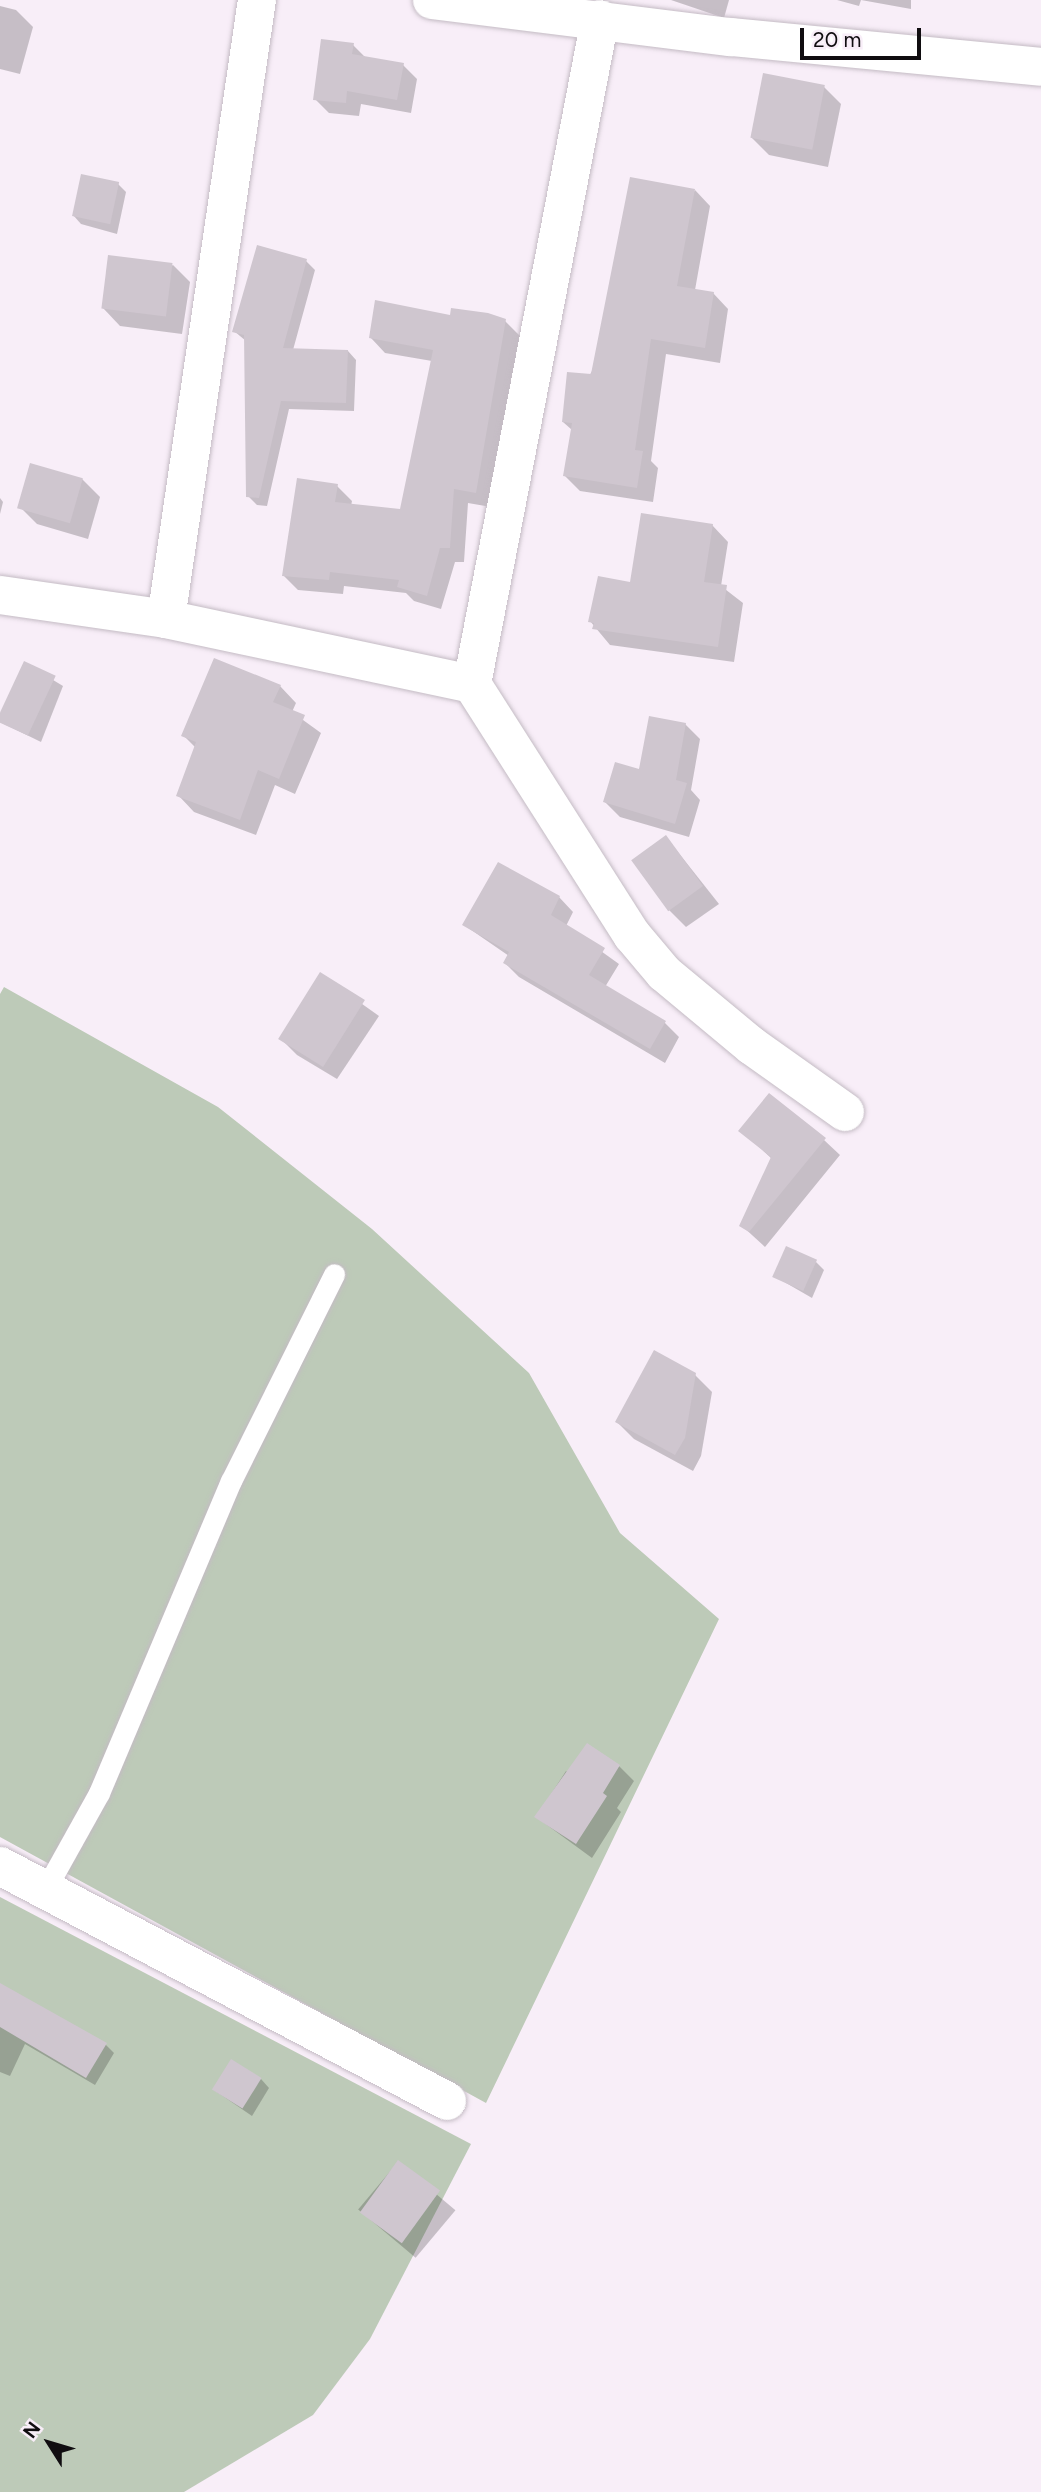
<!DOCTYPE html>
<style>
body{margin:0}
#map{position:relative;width:1041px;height:2492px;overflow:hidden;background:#f8eef8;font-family:Figtree,sans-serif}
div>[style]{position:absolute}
.green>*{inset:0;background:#bdcab8}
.shadow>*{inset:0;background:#0003;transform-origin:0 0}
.building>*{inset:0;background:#cfc6cf;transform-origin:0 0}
.roads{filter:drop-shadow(0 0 2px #c4bbc4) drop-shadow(0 0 2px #c4bbc4)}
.lane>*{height:21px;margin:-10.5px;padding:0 10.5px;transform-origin:10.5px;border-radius:10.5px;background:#fff}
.street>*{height:38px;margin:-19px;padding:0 19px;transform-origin:19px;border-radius:19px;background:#fff}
span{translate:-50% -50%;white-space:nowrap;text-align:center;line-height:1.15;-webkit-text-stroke:5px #f8eef8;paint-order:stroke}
.north{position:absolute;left:14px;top:2408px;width:70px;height:70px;-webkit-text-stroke:5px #f8eef8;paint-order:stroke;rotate:307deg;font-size:19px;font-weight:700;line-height:28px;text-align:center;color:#100d10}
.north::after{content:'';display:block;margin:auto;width:24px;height:32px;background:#100d10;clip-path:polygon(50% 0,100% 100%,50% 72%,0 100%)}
.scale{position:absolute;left:800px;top:28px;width:121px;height:32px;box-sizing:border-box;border:4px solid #100d10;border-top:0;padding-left:9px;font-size:21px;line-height:24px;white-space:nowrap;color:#100d10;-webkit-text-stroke:5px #f8eef8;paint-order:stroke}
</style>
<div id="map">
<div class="green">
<div style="clip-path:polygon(4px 987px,218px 1107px,372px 1229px,529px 1373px,620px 1533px,719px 1619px,486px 2103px,0 1837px,0 994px)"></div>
<div style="clip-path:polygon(0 1897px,471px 2144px,370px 2339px,313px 2415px,184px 2492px,0 2492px)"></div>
</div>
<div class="shadow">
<div style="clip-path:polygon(671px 0,729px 0,724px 18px)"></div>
<div style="clip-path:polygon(837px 0,911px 0,911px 9px,861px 0,859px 6px)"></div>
<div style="clip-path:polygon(0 6px,16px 10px,33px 27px,20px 74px,0 69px)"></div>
<div style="clip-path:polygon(353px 45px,366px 58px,403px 65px,417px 79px,411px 113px,361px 104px,359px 116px,329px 113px,315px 99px)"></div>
<div style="clip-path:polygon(824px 87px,841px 104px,828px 167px,769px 155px,752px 138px)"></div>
<div style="clip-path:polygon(118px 184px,126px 192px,117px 234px,81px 224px,73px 215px)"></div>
<div style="clip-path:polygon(695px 190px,710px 206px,695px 290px,713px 293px,728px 309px,720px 363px,666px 354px,651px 461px,658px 468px,653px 502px,580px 491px,565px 476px,572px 430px,563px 422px)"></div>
<div style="clip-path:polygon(306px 261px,315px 270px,293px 350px,348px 351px,356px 360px,354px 411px,289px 409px,267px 506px,257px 505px,248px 496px,246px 341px,234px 331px)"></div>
<div style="clip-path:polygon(173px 265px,190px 282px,182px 334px,120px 326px,103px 308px)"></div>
<div style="clip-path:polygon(451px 317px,505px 321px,520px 336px,491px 507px,468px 503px,464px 562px,455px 562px,441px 609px,414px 601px,406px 593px,344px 586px,343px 594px,298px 590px,284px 576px,337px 486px,352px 501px,351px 506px,401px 511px,432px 361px,385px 353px,371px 338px)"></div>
<div style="clip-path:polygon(82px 479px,100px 497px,88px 539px,37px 524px,20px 507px)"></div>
<div style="clip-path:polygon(0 498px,3px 502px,0 514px)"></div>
<div style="clip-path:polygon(712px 525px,728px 542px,721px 586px,743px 603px,734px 662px,610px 645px,590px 621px,631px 584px)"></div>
<div style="clip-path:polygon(25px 663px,63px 686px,41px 742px,0 722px)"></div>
<div style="clip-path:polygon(280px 686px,296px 703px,292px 712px,321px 733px,295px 794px,275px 785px,256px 835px,194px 812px,178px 795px,196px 748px,183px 735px)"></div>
<div style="clip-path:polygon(685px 724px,700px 739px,691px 790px,700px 800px,689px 837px,620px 817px,605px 802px)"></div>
<div style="clip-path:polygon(666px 837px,719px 904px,686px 927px,669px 910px)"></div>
<div style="clip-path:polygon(559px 897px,573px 912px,566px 926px,619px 964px,605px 987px,665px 1023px,679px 1037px,665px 1063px,519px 977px,505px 963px,509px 956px,464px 925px)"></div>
<div style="clip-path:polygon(320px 974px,379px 1016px,337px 1079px,297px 1055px,283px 1041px)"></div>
<div style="clip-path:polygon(741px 1130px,824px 1140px,840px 1155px,765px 1247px,741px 1225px,772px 1159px)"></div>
<div style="clip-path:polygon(816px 1262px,824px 1270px,812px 1298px,774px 1276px)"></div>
<div style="clip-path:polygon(694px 1374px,712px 1392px,701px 1456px,693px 1471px,634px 1439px,617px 1422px)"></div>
<div style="clip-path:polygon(619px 1766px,634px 1781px,617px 1808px,621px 1812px,592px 1858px,536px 1817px,566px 1771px,570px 1774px)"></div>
<div style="clip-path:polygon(0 1994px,106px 2045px,114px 2053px,95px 2085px,25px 2044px,10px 2076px,0 2072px)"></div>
<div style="clip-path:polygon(261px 2079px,269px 2088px,252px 2116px,214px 2090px)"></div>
<div style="left:398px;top:2162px;width:75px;height:62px;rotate:40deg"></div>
</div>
<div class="building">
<div style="clip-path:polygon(321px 39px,354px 43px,352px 54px,404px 63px,397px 100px,347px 91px,346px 103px,313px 100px)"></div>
<div style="left:763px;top:73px;width:63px;height:66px;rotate:11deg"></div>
<div style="left:81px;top:174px;width:39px;height:43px;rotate:12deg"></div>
<div style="clip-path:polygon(630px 177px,695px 189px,677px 286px,714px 292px,705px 348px,651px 339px,635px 450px,643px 451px,637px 488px,563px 476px,572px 423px,562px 422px,567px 372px,591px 374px)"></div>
<div style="clip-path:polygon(257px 245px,307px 259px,283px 348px,348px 350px,346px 403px,281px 401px,259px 498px,246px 497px,244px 335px,232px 332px)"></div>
<div style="left:108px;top:255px;width:65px;height:54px;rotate:7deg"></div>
<div style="clip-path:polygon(375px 300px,450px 315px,451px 308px,488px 313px,506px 319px,476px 493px,454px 489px,450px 548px,440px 548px,427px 596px,397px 587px,399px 580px,330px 572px,329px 580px,282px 576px,297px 478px,338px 484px,335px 502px,400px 509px,433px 350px,369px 338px)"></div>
<div style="left:30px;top:463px;width:55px;height:47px;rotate:16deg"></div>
<div style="clip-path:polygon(641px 513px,713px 524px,704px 582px,727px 585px,718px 647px,592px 629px,594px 623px,588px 622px,598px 576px,630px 582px)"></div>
<div style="clip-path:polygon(214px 658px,281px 685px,273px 702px,305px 715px,279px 779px,258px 770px,240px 820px,176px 796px,196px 742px,181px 736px)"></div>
<div style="left:24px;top:661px;width:35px;height:66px;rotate:25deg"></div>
<div style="clip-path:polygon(649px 716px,686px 723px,676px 780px,687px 783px,675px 824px,603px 802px,615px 762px,639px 769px)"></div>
<div style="left:666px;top:835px;width:63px;height:43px;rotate:54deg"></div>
<div style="clip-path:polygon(498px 862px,560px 896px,551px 915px,605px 948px,589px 975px,666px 1021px,650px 1049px,503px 963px,509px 952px,462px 925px)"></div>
<div style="left:320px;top:972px;width:53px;height:79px;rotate:32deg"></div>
<div style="clip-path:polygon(769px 1093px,826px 1138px,749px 1232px,739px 1226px,771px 1157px,738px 1131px)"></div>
<div style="left:786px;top:1246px;width:34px;height:34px;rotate:24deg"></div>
<div style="clip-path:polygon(654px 1350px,696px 1373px,685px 1438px,675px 1455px,615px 1422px)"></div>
<div style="clip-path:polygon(587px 1743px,620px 1765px,603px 1793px,607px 1796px,576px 1844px,534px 1817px)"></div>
<div style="clip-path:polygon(0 1983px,107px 2043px,86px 2078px,0 2027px)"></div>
<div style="left:231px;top:2059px;width:36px;height:36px;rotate:32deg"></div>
<div style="left:398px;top:2160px;width:52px;height:65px;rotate:36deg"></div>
</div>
<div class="roads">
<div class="lane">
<div style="left:45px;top:1890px;width:111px;rotate:-60.9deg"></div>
<div style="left:99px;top:1793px;width:339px;rotate:-67.1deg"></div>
<div style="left:231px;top:1481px;width:231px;rotate:-63.5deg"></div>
</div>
<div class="street">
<div style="left:432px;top:0;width:301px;rotate:7.1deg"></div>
<div style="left:731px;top:37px;width:311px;rotate:5.5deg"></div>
<div style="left:0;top:595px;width:168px;rotate:8.2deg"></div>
<div style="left:166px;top:619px;width:313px;rotate:12deg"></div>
<div style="left:472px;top:684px;width:677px;rotate:-79.1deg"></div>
<div style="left:166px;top:619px;width:626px;rotate:-81.64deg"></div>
<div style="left:472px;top:684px;width:298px;rotate:57.5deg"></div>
<div style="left:632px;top:935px;width:50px;rotate:49.9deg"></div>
<div style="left:664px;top:973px;width:114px;rotate:39.7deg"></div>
<div style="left:752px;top:1046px;width:114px;rotate:35.4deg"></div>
<div style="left:0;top:1866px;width:505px;rotate:27.73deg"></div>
</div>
</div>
<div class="north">N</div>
<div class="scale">20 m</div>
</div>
